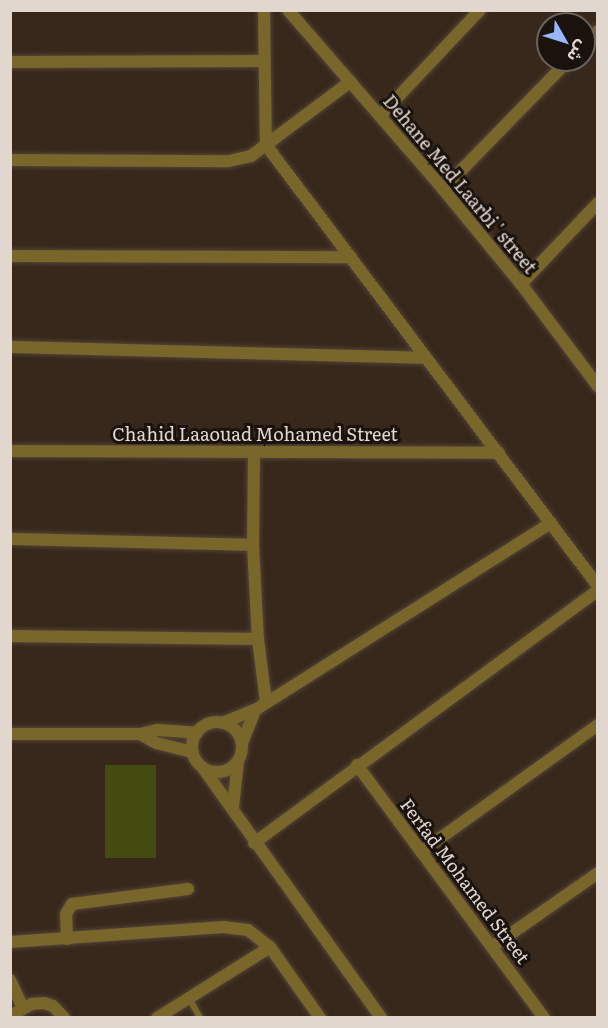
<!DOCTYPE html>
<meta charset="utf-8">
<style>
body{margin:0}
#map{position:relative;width:608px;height:1028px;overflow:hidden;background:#38281b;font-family:Literata,"Noto Sans Arabic",serif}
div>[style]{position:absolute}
.green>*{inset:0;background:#434b10;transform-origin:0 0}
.roads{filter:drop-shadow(0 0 2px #534438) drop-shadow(0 0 2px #534438)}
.lane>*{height:6px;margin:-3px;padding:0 3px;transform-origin:3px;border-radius:3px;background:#78662b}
.street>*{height:12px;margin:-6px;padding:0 6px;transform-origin:6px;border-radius:6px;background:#78662b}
.street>.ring{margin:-6px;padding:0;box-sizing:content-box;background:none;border:12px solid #78662b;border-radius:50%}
span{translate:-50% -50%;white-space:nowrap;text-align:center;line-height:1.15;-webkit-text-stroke:6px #1a120d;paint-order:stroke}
.street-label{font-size:18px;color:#e2d7cf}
.frame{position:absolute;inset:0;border:12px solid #e2d7cf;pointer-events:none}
.north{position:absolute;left:536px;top:12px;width:60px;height:60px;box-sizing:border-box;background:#1a120d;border:2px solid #6a615b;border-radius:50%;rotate:129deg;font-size:16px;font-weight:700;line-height:24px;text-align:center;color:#e2d7cf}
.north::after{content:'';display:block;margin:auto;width:21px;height:27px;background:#96b6fd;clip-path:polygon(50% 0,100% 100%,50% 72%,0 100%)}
</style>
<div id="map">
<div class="green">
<div style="left:156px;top:765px;width:93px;height:51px;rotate:90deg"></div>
</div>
<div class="roads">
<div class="lane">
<div style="left:189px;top:998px;width:23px;rotate:61deg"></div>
</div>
<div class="street">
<div style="left:264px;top:10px;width:135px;rotate:89.2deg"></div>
<div style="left:266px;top:145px;width:552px;rotate:53.03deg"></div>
<div style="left:288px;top:10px;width:237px;rotate:49.1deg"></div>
<div style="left:443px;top:189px;width:123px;rotate:50.6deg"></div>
<div style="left:521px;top:284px;width:128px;rotate:53deg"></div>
<div style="left:584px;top:45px;width:20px;rotate:-45deg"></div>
<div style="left:10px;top:62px;width:254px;rotate:-0.2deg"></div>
<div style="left:380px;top:116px;width:146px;rotate:-46.7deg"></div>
<div style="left:10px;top:160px;width:219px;rotate:0.3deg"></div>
<div style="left:229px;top:161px;width:23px;rotate:-13deg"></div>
<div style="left:251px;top:156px;width:124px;rotate:-36.8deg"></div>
<div style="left:443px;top:189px;width:180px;rotate:-45.7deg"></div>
<div style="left:10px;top:256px;width:341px;rotate:0.2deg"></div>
<div style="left:521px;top:284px;width:112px;rotate:-46.5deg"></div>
<div style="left:10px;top:347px;width:416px;rotate:1.5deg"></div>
<div style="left:10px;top:451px;width:489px;rotate:0.2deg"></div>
<div style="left:254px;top:452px;width:93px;rotate:90.6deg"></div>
<div style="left:253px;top:545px;width:94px;rotate:87deg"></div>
<div style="left:258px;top:639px;width:64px;rotate:82.8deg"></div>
<div style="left:10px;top:539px;width:243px;rotate:1.4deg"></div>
<div style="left:10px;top:636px;width:248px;rotate:0.7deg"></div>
<div class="ring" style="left:192px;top:722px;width:38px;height:38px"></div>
<div style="left:222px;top:723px;width:35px;rotate:-22deg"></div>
<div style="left:255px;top:710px;width:350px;rotate:-32.3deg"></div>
<div style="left:10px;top:734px;width:130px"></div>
<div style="left:140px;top:734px;width:18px;rotate:-13deg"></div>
<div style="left:158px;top:730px;width:39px;rotate:4deg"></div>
<div style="left:140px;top:734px;width:18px;rotate:29deg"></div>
<div style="left:156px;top:743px;width:38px;rotate:14deg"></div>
<div style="left:242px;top:743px;width:35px;rotate:-68deg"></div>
<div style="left:357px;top:765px;width:315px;rotate:53.5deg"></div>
<div style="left:203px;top:768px;width:307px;rotate:54.5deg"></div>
<div style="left:233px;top:807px;width:46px;rotate:-83.8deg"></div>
<div style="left:254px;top:843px;width:427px;rotate:-36.3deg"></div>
<div style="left:421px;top:852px;width:218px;rotate:-35.7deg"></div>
<div style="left:67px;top:939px;width:25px;rotate:-92deg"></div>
<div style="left:66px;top:914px;width:12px;rotate:-59deg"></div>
<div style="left:72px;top:904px;width:117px;rotate:-7.4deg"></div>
<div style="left:10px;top:942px;width:214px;rotate:-4deg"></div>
<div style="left:223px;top:927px;width:25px;rotate:7deg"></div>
<div style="left:248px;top:930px;width:28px;rotate:38deg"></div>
<div style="left:492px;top:947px;width:129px;rotate:-34.9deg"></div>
<div style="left:10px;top:980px;width:31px;rotate:65deg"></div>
<div style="left:10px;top:1016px;width:25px;rotate:-29deg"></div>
<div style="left:32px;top:1004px;width:12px;rotate:-5deg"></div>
<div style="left:44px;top:1003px;width:9px;rotate:18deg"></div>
<div style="left:53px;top:1006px;width:16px;rotate:47deg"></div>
<div style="left:157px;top:1018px;width:133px;rotate:-32.1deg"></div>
<div style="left:270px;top:947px;width:87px;rotate:54.8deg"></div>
</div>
</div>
<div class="street-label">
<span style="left:460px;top:184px;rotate:50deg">Dehane Med Laarbi ' street</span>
<span style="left:255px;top:434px">Chahid Laaouad Mohamed Street</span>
<span style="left:465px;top:881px;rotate:53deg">Ferfad Mohamed Street</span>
</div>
<div class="frame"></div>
<div class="north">ش</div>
</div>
